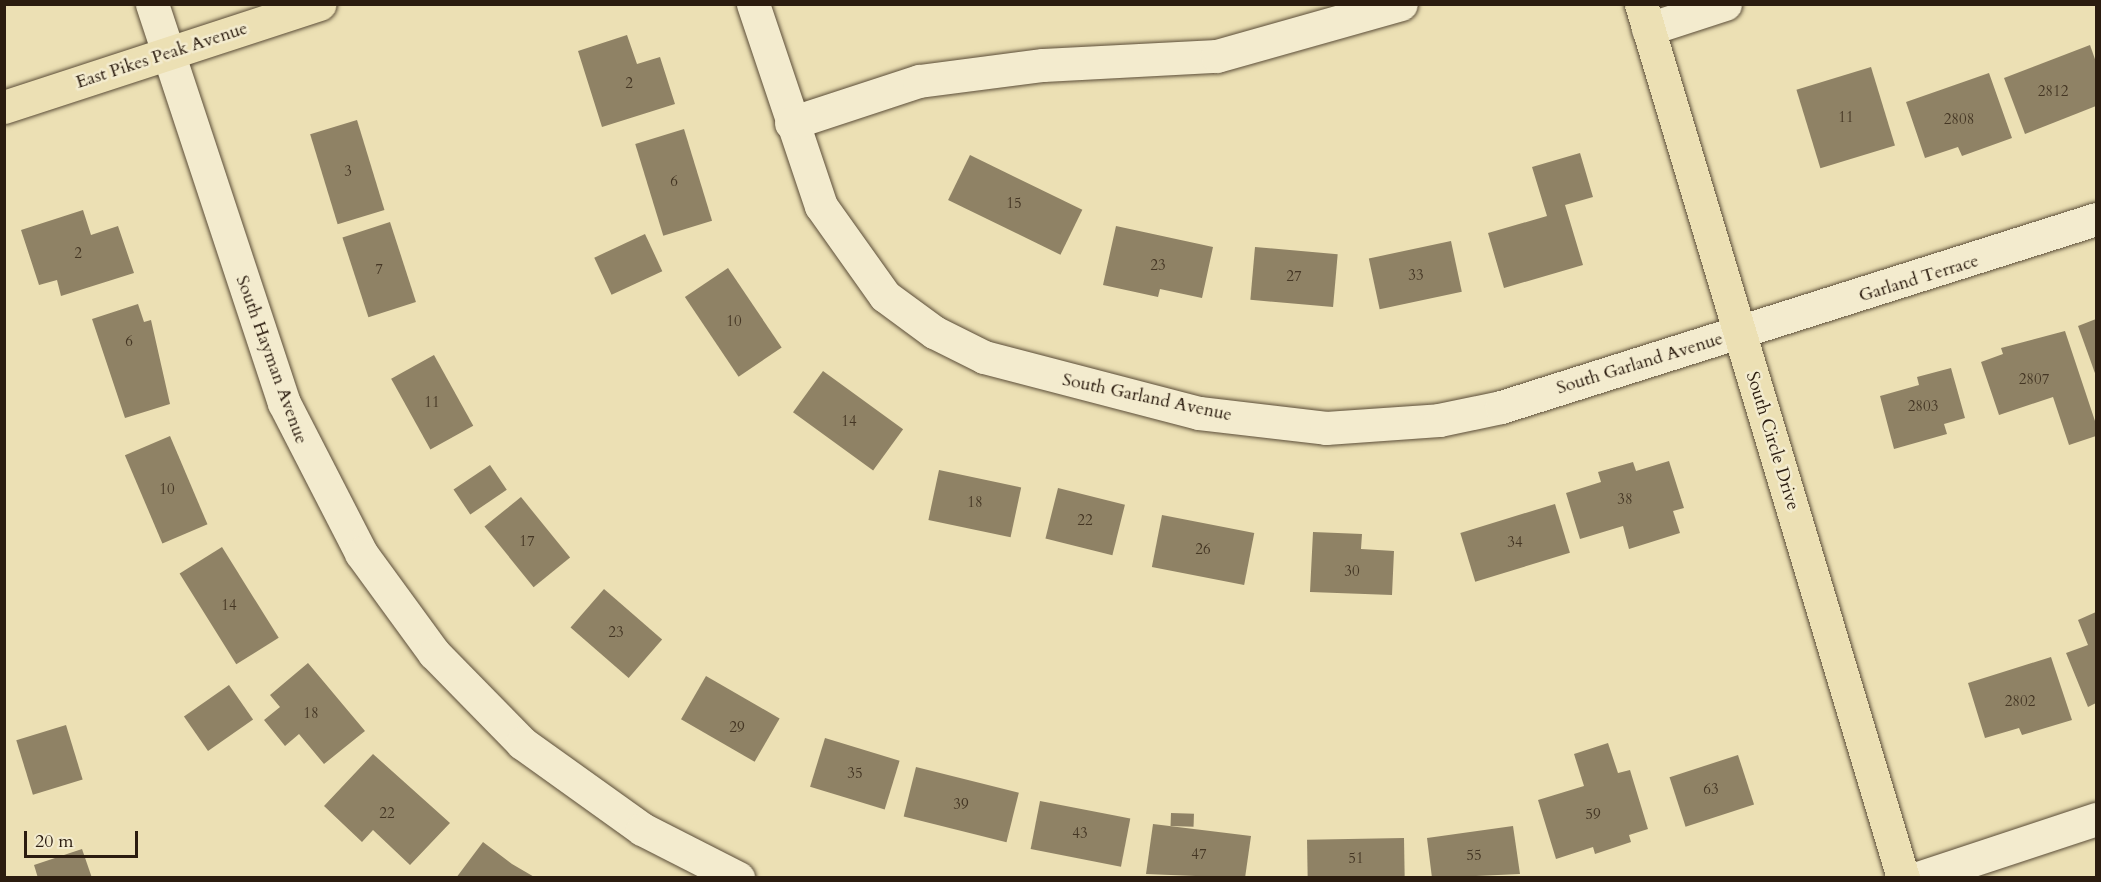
<!DOCTYPE html>
<style>
body{margin:0}
#map{position:relative;width:2101px;height:882px;overflow:hidden;background:#ece0b4;font-family:Cardo,serif}
div>[style]{position:absolute}
.building>*{inset:0;background:#8f8265;transform-origin:0 0}
.roads{filter:drop-shadow(0 0 2px #5b4d38) drop-shadow(0 0 2px #5b4d38)}
.minor>*{height:33px;margin:-16.5px;padding:0 16.5px;transform-origin:16.5px;border-radius:16.5px;background:#f3ebce}
.major>*{height:33px;margin:-16.5px;padding:0 16.5px;transform-origin:16.5px;border-radius:16.5px;background:#ece0b4}
span{translate:-50% -50%;white-space:nowrap;text-align:center;line-height:1.15;-webkit-text-stroke:5px #f3ebce;paint-order:stroke}
.number-label{font-size:15px;color:#443624}
.number-label span{-webkit-text-stroke-width:0}
.street-label{font-size:18px;color:#2b1c0f}
.frame{position:absolute;inset:0;border:6px solid #2b1c0f;pointer-events:none}
.scale{position:absolute;left:24px;top:831px;width:114px;height:27px;box-sizing:border-box;border:3px solid #2b1c0f;border-top:0;padding-left:8px;font-size:18px;line-height:21px;white-space:nowrap;color:#2b1c0f;-webkit-text-stroke:4px #f3ebce;paint-order:stroke}
</style>
<div id="map">
<div class="building">
<div style="clip-path:polygon(627px 35px,637px 64px,660px 57px,675px 104px,602px 127px,578px 51px)"></div>
<div style="clip-path:polygon(2090px 45px,2096px 62px,2096px 106px,2025px 134px,2004px 78px)"></div>
<div style="left:1871px;top:67px;width:82px;height:78px;rotate:73deg"></div>
<div style="clip-path:polygon(1989px 73px,2012px 138px,1962px 156px,1958px 147px,1925px 158px,1906px 102px)"></div>
<div style="left:357px;top:120px;width:94px;height:49px;rotate:73deg"></div>
<div style="left:684px;top:129px;width:96px;height:51px;rotate:73deg"></div>
<div style="clip-path:polygon(1580px 153px,1593px 197px,1565px 205px,1583px 265px,1504px 288px,1488px 233px,1547px 216px,1532px 167px)"></div>
<div style="left:970px;top:155px;width:125px;height:50px;rotate:26deg"></div>
<div style="clip-path:polygon(83px 210px,91px 235px,118px 226px,134px 273px,61px 296px,57px 280px,39px 285px,21px 230px)"></div>
<div style="left:390px;top:222px;width:84px;height:50px;rotate:72deg"></div>
<div style="clip-path:polygon(1116px 226px,1213px 247px,1202px 298px,1160px 289px,1158px 297px,1103px 285px)"></div>
<div style="left:645px;top:234px;width:41px;height:56px;rotate:65deg"></div>
<div style="left:1451px;top:241px;width:52px;height:84px;rotate:78deg"></div>
<div style="left:1255px;top:247px;width:83px;height:53px;rotate:5deg"></div>
<div style="left:728px;top:268px;width:96px;height:52px;rotate:56deg"></div>
<div style="clip-path:polygon(138px 304px,144px 322px,151px 320px,170px 404px,125px 418px,92px 319px)"></div>
<div style="clip-path:polygon(2096px 319px,2096px 376px,2078px 326px)"></div>
<div style="clip-path:polygon(2065px 331px,2096px 424px,2096px 436px,2069px 445px,2053px 397px,1999px 415px,1981px 362px,2003px 354px,2001px 348px)"></div>
<div style="left:434px;top:355px;width:81px;height:49px;rotate:61deg"></div>
<div style="clip-path:polygon(1951px 368px,1965px 418px,1944px 424px,1947px 434px,1894px 449px,1880px 396px,1919px 385px,1917px 377px)"></div>
<div style="left:823px;top:371px;width:99px;height:51px;rotate:36deg"></div>
<div style="left:170px;top:436px;width:96px;height:49px;rotate:67deg"></div>
<div style="clip-path:polygon(1669px 461px,1684px 508px,1673px 511px,1680px 533px,1629px 549px,1623px 526px,1580px 539px,1566px 493px,1601px 482px,1598px 472px,1633px 462px,1636px 471px)"></div>
<div style="left:490px;top:465px;width:30px;height:44px;rotate:56deg"></div>
<div style="left:939px;top:470px;width:84px;height:51px;rotate:12deg"></div>
<div style="left:1058px;top:488px;width:69px;height:52px;rotate:14deg"></div>
<div style="left:521px;top:497px;width:78px;height:47px;rotate:51deg"></div>
<div style="left:1555px;top:504px;width:51px;height:99px;rotate:73deg"></div>
<div style="left:1162px;top:515px;width:94px;height:53px;rotate:11deg"></div>
<div style="clip-path:polygon(1313px 532px,1362px 534px,1361px 549px,1394px 551px,1392px 595px,1310px 592px)"></div>
<div style="left:222px;top:547px;width:107px;height:50px;rotate:58deg"></div>
<div style="left:604px;top:589px;width:77px;height:51px;rotate:41deg"></div>
<div style="clip-path:polygon(2096px 612px,2096px 703px,2088px 707px,2066px 653px,2088px 645px,2078px 620px)"></div>
<div style="clip-path:polygon(2051px 657px,2072px 720px,2022px 735px,2019px 728px,1985px 738px,1968px 683px)"></div>
<div style="clip-path:polygon(308px 663px,365px 731px,324px 764px,299px 734px,285px 746px,264px 720px,280px 707px,270px 695px)"></div>
<div style="left:706px;top:676px;width:85px;height:50px;rotate:30deg"></div>
<div style="left:229px;top:685px;width:42px;height:55px;rotate:55deg"></div>
<div style="left:66px;top:725px;width:57px;height:52px;rotate:73deg"></div>
<div style="left:825px;top:738px;width:78px;height:51px;rotate:17deg"></div>
<div style="clip-path:polygon(1608px 743px,1618px 773px,1630px 770px,1648px 829px,1629px 835px,1631px 842px,1595px 854px,1593px 847px,1556px 859px,1538px 800px,1584px 786px,1574px 754px)"></div>
<div style="clip-path:polygon(373px 754px,450px 823px,410px 865px,373px 830px,362px 842px,324px 806px)"></div>
<div style="left:1738px;top:755px;width:52px;height:72px;rotate:72deg"></div>
<div style="left:916px;top:767px;width:106px;height:51px;rotate:14deg"></div>
<div style="left:1040px;top:801px;width:92px;height:49px;rotate:11deg"></div>
<div style="left:1171px;top:813px;width:23px;height:13px;rotate:2deg"></div>
<div style="clip-path:polygon(1153px 824px,1251px 836px,1245px 878px,1146px 874px)"></div>
<div style="clip-path:polygon(1513px 826px,1520px 874px,1432px 878px,1427px 838px)"></div>
<div style="left:1404px;top:838px;width:40px;height:97px;rotate:89deg"></div>
<div style="clip-path:polygon(483px 842px,512px 864px,536px 878px,456px 878px)"></div>
<div style="clip-path:polygon(82px 849px,92px 878px,38px 878px,34px 865px)"></div>
</div>
<div class="roads">
<div class="minor">
<div style="left:152px;top:4px;width:420px;rotate:71.7deg"></div>
<div style="left:284px;top:403px;width:169px;rotate:62.8deg"></div>
<div style="left:361px;top:553px;width:124px;rotate:53.9deg"></div>
<div style="left:434px;top:653px;width:126px;rotate:45.6deg"></div>
<div style="left:522px;top:743px;width:148px;rotate:35.6deg"></div>
<div style="left:642px;top:829px;width:108px;rotate:27deg"></div>
<div style="left:753px;top:4px;width:213px;rotate:71.4deg"></div>
<div style="left:821px;top:206px;width:110px;rotate:54.6deg"></div>
<div style="left:885px;top:296px;width:61px;rotate:36.3deg"></div>
<div style="left:934px;top:332px;width:56px;rotate:26.6deg"></div>
<div style="left:984px;top:357px;width:222px;rotate:14.6deg"></div>
<div style="left:1199px;top:413px;width:128px;rotate:6.7deg"></div>
<div style="left:1326px;top:428px;width:113px;rotate:-4deg"></div>
<div style="left:1439px;top:420px;width:63px;rotate:-11.8deg"></div>
<div style="left:1501px;top:407px;width:624px;rotate:-17.53deg"></div>
<div style="left:1648px;top:29px;width:81px;rotate:-18deg"></div>
<div style="left:791px;top:123px;width:135px;rotate:-18.2deg"></div>
<div style="left:919px;top:81px;width:125px;rotate:-7.4deg"></div>
<div style="left:1043px;top:65px;width:174px;rotate:-3deg"></div>
<div style="left:1217px;top:56px;width:191px;rotate:-15.8deg"></div>
<div style="left:1918px;top:878px;width:188px;rotate:-18.3deg"></div>
</div>
<div class="major">
<div style="left:1641px;top:4px;width:912px;rotate:73.31deg"></div>
<div style="left:4px;top:107px;width:332px;rotate:-18.1deg"></div>
</div>
</div>
<div class="number-label">
<span style="left:629px;top:84px">2</span>
<span style="left:2053px;top:92px">2812</span>
<span style="left:1846px;top:118px">11</span>
<span style="left:1959px;top:120px">2808</span>
<span style="left:348px;top:172px">3</span>
<span style="left:674px;top:182px">6</span>
<span style="left:1014px;top:204px">15</span>
<span style="left:78px;top:254px">2</span>
<span style="left:1158px;top:266px">23</span>
<span style="left:379px;top:270px">7</span>
<span style="left:1416px;top:276px">33</span>
<span style="left:1294px;top:277px">27</span>
<span style="left:734px;top:322px">10</span>
<span style="left:129px;top:342px">6</span>
<span style="left:2034px;top:380px">2807</span>
<span style="left:432px;top:403px">11</span>
<span style="left:1923px;top:407px">2803</span>
<span style="left:849px;top:422px">14</span>
<span style="left:167px;top:490px">10</span>
<span style="left:1625px;top:500px">38</span>
<span style="left:975px;top:503px">18</span>
<span style="left:1085px;top:521px">22</span>
<span style="left:527px;top:542px">17</span>
<span style="left:1515px;top:543px">34</span>
<span style="left:1203px;top:550px">26</span>
<span style="left:1352px;top:572px">30</span>
<span style="left:229px;top:606px">14</span>
<span style="left:616px;top:633px">23</span>
<span style="left:2020px;top:702px">2802</span>
<span style="left:311px;top:714px">18</span>
<span style="left:737px;top:728px">29</span>
<span style="left:855px;top:774px">35</span>
<span style="left:1711px;top:790px">63</span>
<span style="left:961px;top:805px">39</span>
<span style="left:387px;top:814px">22</span>
<span style="left:1593px;top:815px">59</span>
<span style="left:1080px;top:834px">43</span>
<span style="left:1199px;top:855px">47</span>
<span style="left:1474px;top:856px">55</span>
<span style="left:1356px;top:859px">51</span>
</div>
<div class="street-label">
<span style="left:162px;top:56px;rotate:-18deg">East Pikes Peak Avenue</span>
<span style="left:1919px;top:279px;rotate:-17deg">Garland Terrace</span>
<span style="left:271px;top:360px;rotate:70deg">South Hayman Avenue</span>
<span style="left:1640px;top:364px;rotate:-17deg">South Garland Avenue</span>
<span style="left:1147px;top:398px;rotate:12deg">South Garland Avenue</span>
<span style="left:1772px;top:441px;rotate:73deg">South Circle Drive</span>
</div>
<div class="frame"></div>
<div class="scale">20 m</div>
</div>
